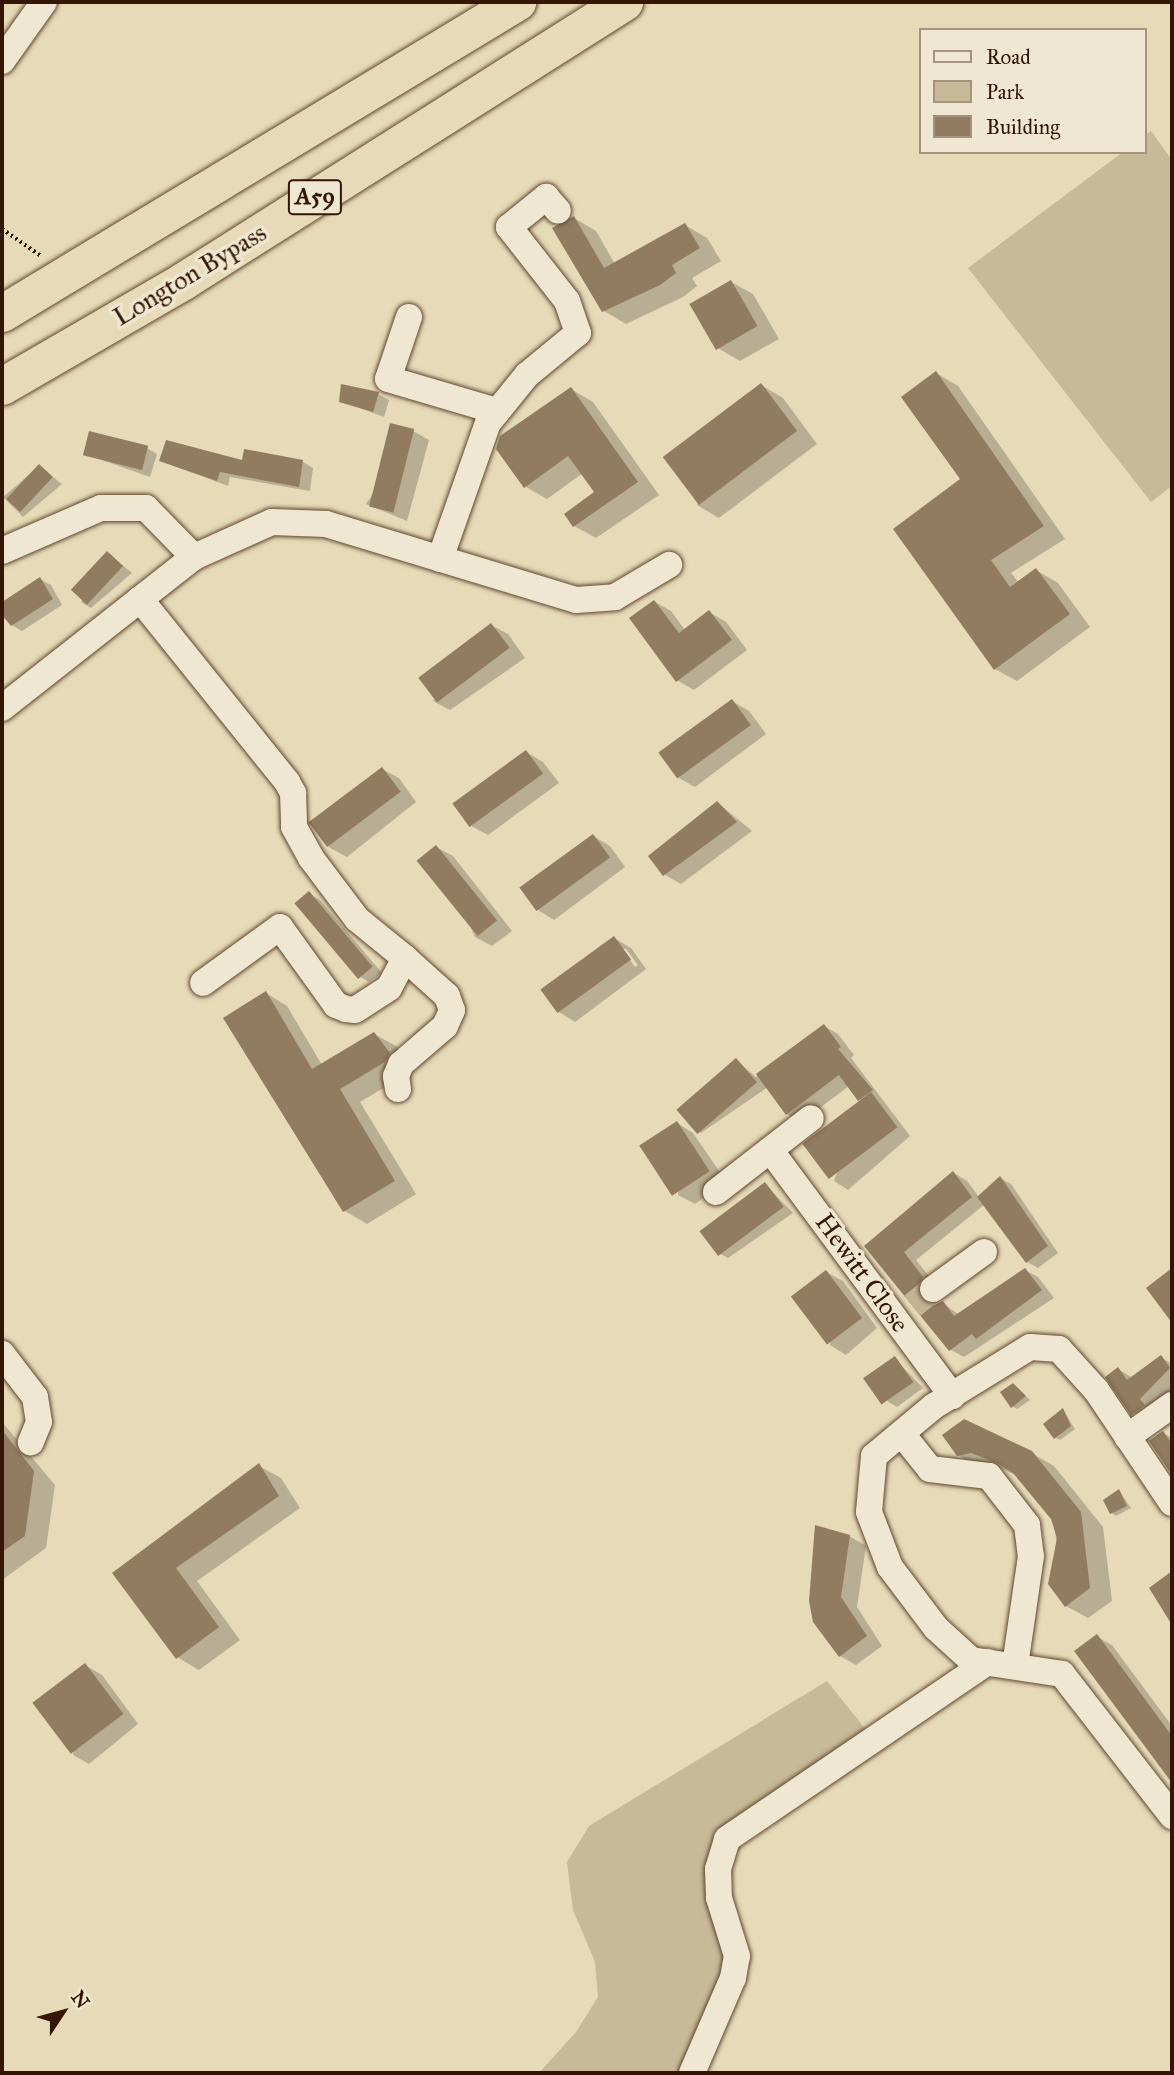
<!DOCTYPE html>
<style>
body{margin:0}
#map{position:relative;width:1174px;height:2075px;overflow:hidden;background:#e6dab8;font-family:"IM FELL Great Primer",serif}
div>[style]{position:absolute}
.green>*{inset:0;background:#c8b999}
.shadow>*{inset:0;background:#0003}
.building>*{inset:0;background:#917b61;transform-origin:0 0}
.minor-tunnel>*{height:26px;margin-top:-13px;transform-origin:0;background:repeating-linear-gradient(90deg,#c3b394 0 26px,transparent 0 39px)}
.path>*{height:3.5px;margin-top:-1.75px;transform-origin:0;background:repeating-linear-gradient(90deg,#351503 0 2px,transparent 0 5.5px)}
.roads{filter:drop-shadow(0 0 2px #614630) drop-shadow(0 0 2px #614630)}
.minor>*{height:26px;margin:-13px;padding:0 13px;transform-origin:13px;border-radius:13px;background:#efe7d1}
.highway>*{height:37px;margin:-18.5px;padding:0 18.5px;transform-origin:18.5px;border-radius:18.5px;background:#e6dab8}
span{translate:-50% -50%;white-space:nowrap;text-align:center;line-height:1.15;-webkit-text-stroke:7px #efe7d1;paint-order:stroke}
.shield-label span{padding:2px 5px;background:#efe7d1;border:2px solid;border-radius:5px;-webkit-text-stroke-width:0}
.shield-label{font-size:24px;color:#351503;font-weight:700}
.street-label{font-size:26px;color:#351503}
.frame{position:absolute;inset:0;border:4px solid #351503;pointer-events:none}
.legend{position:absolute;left:919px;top:28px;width:228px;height:126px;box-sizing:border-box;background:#efe7d1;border:2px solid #a5937f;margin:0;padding:9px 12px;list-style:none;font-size:21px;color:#351503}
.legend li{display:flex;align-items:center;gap:14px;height:35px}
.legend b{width:35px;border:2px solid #a5937f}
.north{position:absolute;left:28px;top:1977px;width:70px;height:70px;-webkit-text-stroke:5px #efe7d1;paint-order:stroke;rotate:54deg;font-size:19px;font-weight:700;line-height:28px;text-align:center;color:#351503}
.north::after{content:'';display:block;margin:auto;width:24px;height:32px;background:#351503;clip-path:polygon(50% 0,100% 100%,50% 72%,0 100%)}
</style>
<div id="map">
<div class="green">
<div style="clip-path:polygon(1151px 131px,1172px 160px,1172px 486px,1151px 502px,968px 268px,1123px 152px,1144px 152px,1144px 136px)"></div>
<div style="clip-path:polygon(827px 1681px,867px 1731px,726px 1830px,729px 1965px,685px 2073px,539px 2073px,576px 2032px,598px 1997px,595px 1962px,573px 1910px,567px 1862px,589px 1826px)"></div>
</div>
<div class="shadow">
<div style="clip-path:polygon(574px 218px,596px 231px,615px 264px,685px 225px,707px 238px,721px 261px,692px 278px,697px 286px,683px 297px,626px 324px,604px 311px)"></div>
<div style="clip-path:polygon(731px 282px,753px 294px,779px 339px,740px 361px,718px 348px)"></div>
<div style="clip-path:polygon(936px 373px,958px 386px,1065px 539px,1011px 573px,1019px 583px,1036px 570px,1058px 583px,1090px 627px,1017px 681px,995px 669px,962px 480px)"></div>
<div style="clip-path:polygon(761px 385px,783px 398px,817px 444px,719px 518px,697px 505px)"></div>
<div style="clip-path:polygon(571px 389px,593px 402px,659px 495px,596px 538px,574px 526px,596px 492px,583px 473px,547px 499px,526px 487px)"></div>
<div style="clip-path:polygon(378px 394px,389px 400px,384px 417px,341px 401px)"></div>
<div style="clip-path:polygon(413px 431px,429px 440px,407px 521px,366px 504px)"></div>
<div style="clip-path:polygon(147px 448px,157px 454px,150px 477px,85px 454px)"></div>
<div style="clip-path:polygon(161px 461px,303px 462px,313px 468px,310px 491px,230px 477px,228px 486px)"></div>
<div style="clip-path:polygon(39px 466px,62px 484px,23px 517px,3px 497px)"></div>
<div style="clip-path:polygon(108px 553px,132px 573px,91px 608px,81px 602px)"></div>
<div style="clip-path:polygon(40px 579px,51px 585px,62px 605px,22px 631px,12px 625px,2px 604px)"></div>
<div style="clip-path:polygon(655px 602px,671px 611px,685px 630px,709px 612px,726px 622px,747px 650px,694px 690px,677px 680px)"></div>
<div style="clip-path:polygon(491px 625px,508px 634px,525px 658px,450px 710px,433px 701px)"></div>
<div style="clip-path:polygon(732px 701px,749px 711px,766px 734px,695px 787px,679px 778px)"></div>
<div style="clip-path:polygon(526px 752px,543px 762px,559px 783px,488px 835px,471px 826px)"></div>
<div style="clip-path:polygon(382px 769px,399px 778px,416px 802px,347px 857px,330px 848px,313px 824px)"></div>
<div style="clip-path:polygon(718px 803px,752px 831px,681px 884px,665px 875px)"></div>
<div style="clip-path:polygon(593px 836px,610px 846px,625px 867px,554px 920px,538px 910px,522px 889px)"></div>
<div style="clip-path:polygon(436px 847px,453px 856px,512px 931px,492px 946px,475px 937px)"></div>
<div style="clip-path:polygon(310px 894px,320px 900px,382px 973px,369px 982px,359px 976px)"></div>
<div style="clip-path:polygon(evenodd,614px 938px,631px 948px,646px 969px,575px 1022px,559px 1012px,614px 938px,622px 949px,626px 949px,638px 965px,635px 967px,622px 949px)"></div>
<div style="clip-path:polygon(266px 993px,287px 1006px,322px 1065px,374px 1034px,396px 1046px,411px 1066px,407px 1074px,360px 1102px,416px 1194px,367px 1224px,345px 1211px)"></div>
<div style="clip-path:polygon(824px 1026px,838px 1034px,854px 1055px,851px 1058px,910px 1136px,848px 1190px,834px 1181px,862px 1101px,849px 1086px,801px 1122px,787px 1114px,768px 1087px,701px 1133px,691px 1127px,736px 1060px,756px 1077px)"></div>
<div style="clip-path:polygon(677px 1123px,693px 1133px,726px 1181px,695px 1204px,678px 1195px)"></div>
<div style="clip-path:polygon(954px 1173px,967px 1181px,979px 1197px,1000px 1178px,1011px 1184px,1058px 1253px,1038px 1268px,1027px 1262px,984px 1205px,916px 1260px,936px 1285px,930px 1298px,933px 1307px,943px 1303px,959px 1315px,1025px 1270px,1038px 1277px,1054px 1298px,964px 1357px,951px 1350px,866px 1246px)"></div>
<div style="clip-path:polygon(765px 1184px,793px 1213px,728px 1258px,717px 1252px)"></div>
<div style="clip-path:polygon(826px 1272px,843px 1281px,877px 1328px,846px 1355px,830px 1345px)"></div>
<div style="clip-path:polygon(1161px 1357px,1172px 1364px,1172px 1390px,1148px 1422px,1133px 1413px,1118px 1369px,1133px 1378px)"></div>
<div style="clip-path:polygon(895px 1359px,923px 1388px,897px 1407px,887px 1401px)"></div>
<div style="clip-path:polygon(1017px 1388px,1030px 1400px,1017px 1409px,1012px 1406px)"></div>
<div style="clip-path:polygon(1063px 1410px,1075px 1429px,1060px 1440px,1055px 1437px)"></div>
<div style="clip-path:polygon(2px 1422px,55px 1485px,46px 1548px,2px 1580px)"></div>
<div style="clip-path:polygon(1163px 1433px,1172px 1438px,1172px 1472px,1151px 1441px)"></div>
<div style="clip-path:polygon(944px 1436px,1031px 1453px,1054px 1466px,1103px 1527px,1112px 1601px,1088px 1618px,1066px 1606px,1053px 1518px,1017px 1476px,994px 1465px,981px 1468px,958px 1455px)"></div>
<div style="clip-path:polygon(259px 1466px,281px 1478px,300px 1508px,197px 1581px,240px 1640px,199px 1670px,177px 1657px,115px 1573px)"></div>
<div style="clip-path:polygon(1119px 1491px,1131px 1508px,1116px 1516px,1112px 1513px)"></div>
<div style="clip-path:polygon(849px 1536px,866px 1546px,857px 1607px,882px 1646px,856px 1665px,840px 1656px,814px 1621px)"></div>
<div style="clip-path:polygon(1097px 1637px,1112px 1645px,1172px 1726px,1172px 1780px,1077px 1652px)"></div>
<div style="clip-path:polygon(85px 1665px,102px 1675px,138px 1724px,89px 1764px,73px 1755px)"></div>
</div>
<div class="building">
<div style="clip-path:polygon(574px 216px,604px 268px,685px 223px,700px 248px,672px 265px,676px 273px,660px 285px,602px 312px,552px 228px)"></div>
<div style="left:731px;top:280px;width:53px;height:48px;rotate:60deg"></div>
<div style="clip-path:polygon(936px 371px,1044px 526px,991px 560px,1010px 587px,1036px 568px,1070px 614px,994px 670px,893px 529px,960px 479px,901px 397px)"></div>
<div style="left:761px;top:383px;width:60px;height:123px;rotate:53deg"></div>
<div style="clip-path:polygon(341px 384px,379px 392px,373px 412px,339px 402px)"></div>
<div style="clip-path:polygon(571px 387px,638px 482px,573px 527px,564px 514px,594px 492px,568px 456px,524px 488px,496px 449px,500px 436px)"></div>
<div style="left:390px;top:423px;width:25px;height:86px;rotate:14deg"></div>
<div style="left:89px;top:431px;width:61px;height:25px;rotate:14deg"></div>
<div style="clip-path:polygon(166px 440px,242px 460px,244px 449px,303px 460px,299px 487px,220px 472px,217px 481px,159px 461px)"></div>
<div style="left:39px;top:464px;width:19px;height:48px;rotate:43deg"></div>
<div style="left:107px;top:551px;width:22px;height:53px;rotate:43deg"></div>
<div style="clip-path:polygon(40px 577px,53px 599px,11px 626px,2px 615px,2px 602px)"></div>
<div style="clip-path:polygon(654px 600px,679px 633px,709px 610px,732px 640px,676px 682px,629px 618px)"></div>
<div style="left:491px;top:623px;width:31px;height:91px;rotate:53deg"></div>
<div style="left:732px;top:699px;width:32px;height:91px;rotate:54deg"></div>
<div style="left:526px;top:750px;width:29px;height:91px;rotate:54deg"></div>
<div style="left:382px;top:767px;width:31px;height:92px;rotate:53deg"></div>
<div style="clip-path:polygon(717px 801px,737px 822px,663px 876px,648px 856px)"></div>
<div style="left:593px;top:834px;width:29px;height:91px;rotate:54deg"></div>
<div style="left:436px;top:845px;width:97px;height:25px;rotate:51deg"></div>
<div style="left:309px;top:891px;width:99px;height:19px;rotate:50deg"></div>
<div style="left:614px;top:936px;width:29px;height:91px;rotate:54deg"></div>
<div style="clip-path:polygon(266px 991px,312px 1069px,374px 1032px,390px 1053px,385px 1062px,340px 1089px,395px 1181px,343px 1212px,223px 1018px)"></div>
<div style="clip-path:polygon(824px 1024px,841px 1047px,838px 1049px,873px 1090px,858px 1101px,839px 1075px,786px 1115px,756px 1074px)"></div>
<div style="left:736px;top:1058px;width:32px;height:79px;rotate:49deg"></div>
<div style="left:871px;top:1092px;width:44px;height:86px;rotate:53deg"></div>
<div style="left:677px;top:1121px;width:60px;height:45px;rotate:57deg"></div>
<div style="clip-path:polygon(953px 1171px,972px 1197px,904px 1252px,923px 1277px,917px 1290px,921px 1299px,934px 1305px,943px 1301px,954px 1316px,1025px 1268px,1042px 1290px,976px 1339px,972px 1334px,949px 1351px,864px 1246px)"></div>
<div style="clip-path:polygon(1000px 1176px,1048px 1246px,1026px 1263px,977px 1197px)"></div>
<div style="left:765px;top:1182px;width:31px;height:82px;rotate:53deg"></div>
<div style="clip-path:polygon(1172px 1268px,1172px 1323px,1146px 1288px)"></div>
<div style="left:826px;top:1270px;width:60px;height:44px;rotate:53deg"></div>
<div style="clip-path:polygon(1161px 1355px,1170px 1368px,1140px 1399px,1145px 1405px,1131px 1415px,1105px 1377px,1118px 1367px,1127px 1380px)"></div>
<div style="left:895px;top:1356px;width:32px;height:39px;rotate:55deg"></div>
<div style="clip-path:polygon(1013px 1383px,1026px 1396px,1011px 1408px,1000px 1392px)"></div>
<div style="clip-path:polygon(1063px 1408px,1071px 1426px,1054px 1439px,1043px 1424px)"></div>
<div style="clip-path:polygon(964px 1419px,1032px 1451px,1081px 1512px,1090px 1588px,1065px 1607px,1048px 1584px,1057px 1538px,1051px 1519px,1013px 1473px,997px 1463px,971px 1453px,957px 1456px,942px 1435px)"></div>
<div style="clip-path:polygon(2px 1430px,34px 1471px,25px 1536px,2px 1552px)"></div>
<div style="clip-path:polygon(1163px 1431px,1172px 1444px,1172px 1475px,1149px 1441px)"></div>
<div style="clip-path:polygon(259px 1463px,279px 1496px,176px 1568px,219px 1627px,176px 1659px,112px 1573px)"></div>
<div style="clip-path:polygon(1119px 1489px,1127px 1506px,1110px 1514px,1103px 1500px)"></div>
<div style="clip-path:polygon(815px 1525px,850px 1535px,841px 1597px,867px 1636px,839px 1657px,813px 1622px,809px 1601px)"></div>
<div style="clip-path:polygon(1172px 1571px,1172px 1625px,1149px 1588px)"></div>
<div style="clip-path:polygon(1097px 1634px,1172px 1736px,1172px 1783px,1074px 1651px)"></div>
<div style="left:85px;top:1663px;width:64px;height:66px;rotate:53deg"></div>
</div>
<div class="minor-tunnel">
<div style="left:912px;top:1306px;width:27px;rotate:-39deg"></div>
</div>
<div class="path">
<div style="left:2px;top:229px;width:47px;rotate:34.7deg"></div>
</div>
<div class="roads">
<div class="minor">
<div style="left:2px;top:61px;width:72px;rotate:-54.6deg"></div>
<div style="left:409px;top:317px;width:65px;rotate:108.7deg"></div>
<div style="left:388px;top:379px;width:114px;rotate:16.4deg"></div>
<div style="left:2px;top:551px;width:108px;rotate:-23.5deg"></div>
<div style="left:101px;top:508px;width:45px"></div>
<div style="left:146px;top:508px;width:69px;rotate:45.6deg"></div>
<div style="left:440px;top:559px;width:144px;rotate:-70.6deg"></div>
<div style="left:488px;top:423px;width:62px;rotate:-50.9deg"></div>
<div style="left:527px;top:375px;width:66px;rotate:-39.5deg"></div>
<div style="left:578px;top:333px;width:34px;rotate:-109deg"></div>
<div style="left:567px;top:301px;width:94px;rotate:-128.1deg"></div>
<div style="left:509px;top:227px;width:48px;rotate:-39deg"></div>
<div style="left:546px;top:197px;width:18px;rotate:49deg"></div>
<div style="left:140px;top:599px;width:235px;rotate:51.2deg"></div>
<div style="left:287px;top:782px;width:13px;rotate:61deg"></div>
<div style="left:293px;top:793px;width:34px;rotate:88deg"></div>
<div style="left:294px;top:827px;width:35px;rotate:61deg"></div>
<div style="left:311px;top:858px;width:76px;rotate:53deg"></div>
<div style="left:357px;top:919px;width:62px;rotate:39.1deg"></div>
<div style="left:405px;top:958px;width:34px;rotate:118deg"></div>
<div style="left:389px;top:988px;width:40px;rotate:147.1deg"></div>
<div style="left:355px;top:1010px;width:9px;rotate:-174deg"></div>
<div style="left:346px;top:1009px;width:11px;rotate:-158deg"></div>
<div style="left:336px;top:1005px;width:96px;rotate:-125.7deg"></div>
<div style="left:280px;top:927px;width:95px;rotate:144deg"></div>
<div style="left:2px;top:708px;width:244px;rotate:-38.2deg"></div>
<div style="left:194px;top:557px;width:85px;rotate:-24.2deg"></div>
<div style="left:272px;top:522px;width:54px;rotate:2.1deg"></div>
<div style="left:326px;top:524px;width:261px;rotate:16.9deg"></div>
<div style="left:576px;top:600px;width:39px;rotate:-4deg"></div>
<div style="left:615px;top:597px;width:63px;rotate:-30.7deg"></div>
<div style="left:398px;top:1089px;width:13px;rotate:-99deg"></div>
<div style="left:396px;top:1076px;width:13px;rotate:-67deg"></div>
<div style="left:401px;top:1064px;width:58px;rotate:-40.8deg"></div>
<div style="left:445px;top:1026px;width:17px;rotate:-66deg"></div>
<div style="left:452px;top:1010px;width:15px;rotate:-110deg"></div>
<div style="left:447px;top:996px;width:57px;rotate:-137.9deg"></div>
<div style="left:771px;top:1151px;width:305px;rotate:53.5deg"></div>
<div style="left:716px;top:1192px;width:120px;rotate:-37.9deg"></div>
<div style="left:933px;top:1289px;width:63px;rotate:-36deg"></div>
<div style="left:2px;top:1354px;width:54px;rotate:52.5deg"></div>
<div style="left:35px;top:1397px;width:25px;rotate:81deg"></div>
<div style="left:39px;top:1422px;width:22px;rotate:112deg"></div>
<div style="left:902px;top:1434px;width:45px;rotate:51.3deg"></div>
<div style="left:930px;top:1469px;width:59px;rotate:6.8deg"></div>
<div style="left:989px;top:1476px;width:62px;rotate:52.2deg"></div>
<div style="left:1027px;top:1525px;width:31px;rotate:83deg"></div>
<div style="left:1031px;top:1556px;width:111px;rotate:98.3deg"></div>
<div style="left:1127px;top:1437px;width:55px;rotate:-35.4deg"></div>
<div style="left:1172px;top:1503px;width:136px;rotate:-123.9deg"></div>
<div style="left:1096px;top:1390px;width:55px;rotate:-132.1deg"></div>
<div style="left:1059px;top:1349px;width:29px;rotate:-176deg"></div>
<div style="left:1030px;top:1347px;width:113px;rotate:148.4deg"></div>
<div style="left:934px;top:1406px;width:78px;rotate:140.2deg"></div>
<div style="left:874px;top:1456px;width:56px;rotate:95.1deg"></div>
<div style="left:869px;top:1512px;width:59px;rotate:69.1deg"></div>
<div style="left:890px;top:1567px;width:76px;rotate:53deg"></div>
<div style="left:936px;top:1628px;width:47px;rotate:42.4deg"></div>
<div style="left:971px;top:1660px;width:92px;rotate:8.7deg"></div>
<div style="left:1062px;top:1674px;width:180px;rotate:52.2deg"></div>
<div style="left:692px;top:2073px;width:103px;rotate:-66.7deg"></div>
<div style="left:733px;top:1978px;width:22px;rotate:-80deg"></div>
<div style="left:737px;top:1956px;width:61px;rotate:-107.2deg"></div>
<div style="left:719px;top:1898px;width:29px;rotate:-92deg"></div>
<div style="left:718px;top:1869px;width:31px;rotate:-73deg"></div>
<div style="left:727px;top:1839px;width:315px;rotate:-34.2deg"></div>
</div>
<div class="highway">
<div style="left:2px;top:313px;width:602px;rotate:-31.13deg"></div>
<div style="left:2px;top:386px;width:209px;rotate:-30.1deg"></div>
<div style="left:183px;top:281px;width:522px;rotate:-32.32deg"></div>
</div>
</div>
<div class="shield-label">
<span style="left:315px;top:197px">A59</span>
</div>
<div class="street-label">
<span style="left:190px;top:275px;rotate:-31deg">Longton Bypass</span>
<span style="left:862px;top:1273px;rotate:54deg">Hewitt Close</span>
</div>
<div class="frame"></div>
<ul class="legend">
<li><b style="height:9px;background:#efe7d1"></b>Road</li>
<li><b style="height:19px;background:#c8b999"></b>Park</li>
<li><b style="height:19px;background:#917b61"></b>Building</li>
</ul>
<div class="north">N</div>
</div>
